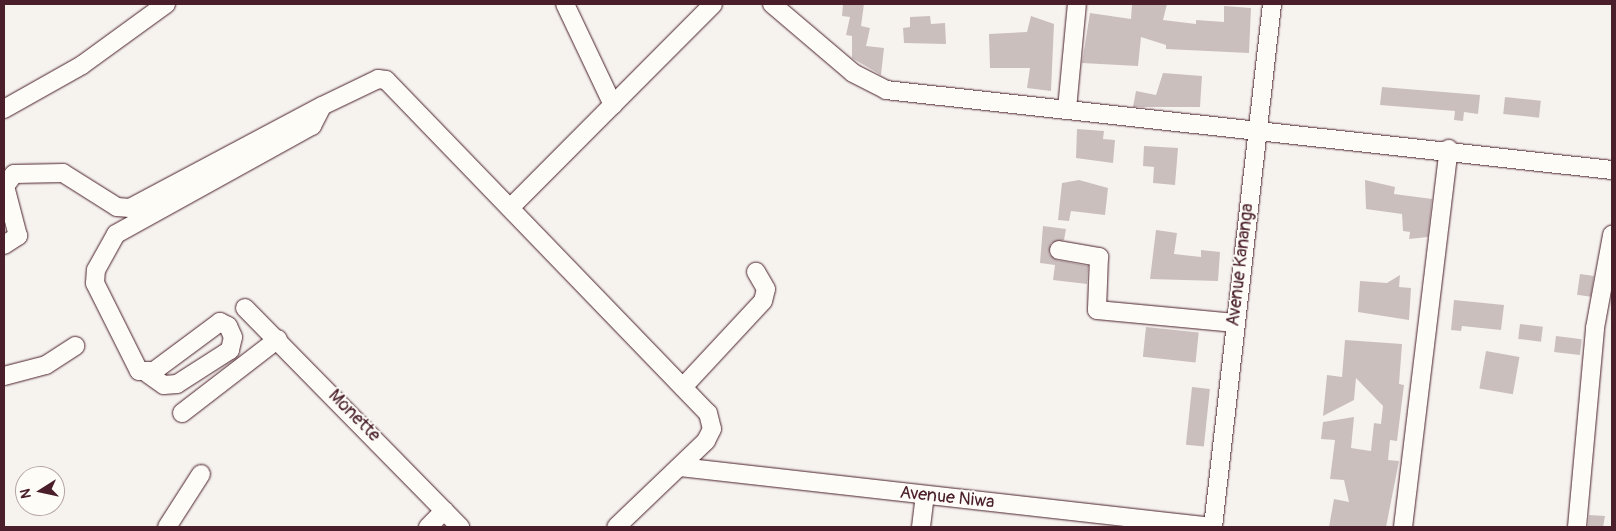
<!DOCTYPE html>
<style>
body{margin:0}
#map{position:relative;width:1616px;height:531px;overflow:hidden;background:#f6f3ef;font-family:Pangolin,sans-serif}
div>[style]{position:absolute}
.building>*{inset:0;background:#cbbfbe;transform-origin:0 0}
.roads{filter:drop-shadow(0 0 1px #4a1f2b) drop-shadow(0 0 1px #4a1f2b)}
.minor>*{height:18px;margin:-9px;padding:0 9px;transform-origin:9px;border-radius:9px;background:#fdfcf7}
span{translate:-50% -50%;white-space:nowrap;text-align:center;line-height:1.15;-webkit-text-stroke:4px #fdfcf7;paint-order:stroke}
.street-label{font-size:18px;color:#4a1f2b}
.frame{position:absolute;inset:0;border:5px solid #4a1f2b;pointer-events:none}
.north{position:absolute;left:15px;top:466px;width:50px;height:50px;box-sizing:border-box;background:#fdfcf7;border:1px solid #b5a4a5;border-radius:50%;rotate:260deg;font-size:14px;font-weight:700;line-height:20px;text-align:center;color:#4a1f2b}
.north::after{content:'';display:block;margin:auto;width:18px;height:22px;background:#4a1f2b;clip-path:polygon(50% 0,100% 100%,50% 72%,0 100%)}
</style>
<div id="map">
<div class="building">
<div style="clip-path:polygon(843px 4px,864px 4px,861px 26px,870px 28px,866px 46px,884px 48px,881px 75px,852px 58px,852px 36px,846px 35px,850px 17px,842px 16px)"></div>
<div style="clip-path:polygon(1132px 4px,1167px 4px,1163px 20px,1196px 24px,1196px 20px,1224px 22px,1224px 6px,1251px 8px,1249px 53px,1166px 49px,1166px 45px,1141px 37px,1138px 66px,1082px 63px,1090px 13px,1131px 19px)"></div>
<div style="clip-path:polygon(930px 16px,931px 24px,945px 23px,946px 44px,904px 43px,903px 28px,910px 27px,910px 17px)"></div>
<div style="clip-path:polygon(1031px 16px,1054px 24px,1051px 91px,1027px 88px,1030px 68px,990px 68px,989px 34px,1027px 32px)"></div>
<div style="clip-path:polygon(1163px 73px,1202px 76px,1200px 107px,1133px 107px,1136px 91px,1156px 95px)"></div>
<div style="clip-path:polygon(1382px 87px,1480px 95px,1478px 114px,1464px 112px,1463px 121px,1454px 120px,1455px 111px,1380px 105px)"></div>
<div style="left:1505px;top:97px;width:36px;height:17px;rotate:6deg"></div>
<div style="clip-path:polygon(1077px 129px,1104px 131px,1103px 139px,1115px 140px,1113px 163px,1076px 158px)"></div>
<div style="clip-path:polygon(1144px 146px,1178px 148px,1175px 185px,1153px 183px,1154px 167px,1143px 166px)"></div>
<div style="clip-path:polygon(1079px 180px,1108px 188px,1105px 215px,1071px 211px,1069px 221px,1058px 220px,1062px 183px)"></div>
<div style="clip-path:polygon(1365px 180px,1395px 187px,1394px 194px,1432px 199px,1428px 237px,1409px 239px,1410px 232px,1403px 231px,1402px 214px,1366px 209px)"></div>
<div style="clip-path:polygon(1043px 226px,1066px 229px,1064px 240px,1051px 243px,1049px 254px,1057px 260px,1088px 266px,1087px 284px,1053px 280px,1055px 265px,1040px 263px)"></div>
<div style="clip-path:polygon(1156px 230px,1177px 233px,1174px 254px,1201px 257px,1201px 250px,1220px 252px,1218px 281px,1150px 279px)"></div>
<div style="left:1580px;top:274px;width:14px;height:21px;rotate:8deg"></div>
<div style="clip-path:polygon(1400px 275px,1399px 287px,1411px 288px,1409px 320px,1358px 312px,1360px 281px,1387px 283px)"></div>
<div style="clip-path:polygon(1454px 300px,1504px 305px,1501px 330px,1462px 326px,1461px 331px,1451px 330px)"></div>
<div style="left:1520px;top:324px;width:23px;height:15px;rotate:7deg"></div>
<div style="left:1146px;top:327px;width:53px;height:30px;rotate:6deg"></div>
<div style="left:1556px;top:336px;width:26px;height:16px;rotate:7deg"></div>
<div style="clip-path:polygon(1345px 340px,1402px 344px,1399px 384px,1404px 385px,1397px 441px,1390px 440px,1388px 460px,1399px 461px,1386px 527px,1329px 527px,1334px 499px,1349px 502px,1344px 480px,1330px 479px,1335px 440px,1321px 439px,1323px 422px,1354px 417px,1351px 448px,1371px 451px,1374px 423px,1381px 424px,1383px 406px,1356px 378px,1354px 400px,1323px 416px,1327px 375px,1342px 377px)"></div>
<div style="left:1486px;top:351px;width:34px;height:38px;rotate:10deg"></div>
<div style="left:1192px;top:387px;width:18px;height:58px;rotate:6deg"></div>
<div style="clip-path:polygon(1589px 515px,1605px 516px,1603px 527px,1588px 527px)"></div>
</div>
<div class="roads">
<div class="minor">
<div style="left:565px;top:4px;width:112px;rotate:64.6deg"></div>
<div style="left:772px;top:4px;width:106px;rotate:40.4deg"></div>
<div style="left:853px;top:73px;width:37px;rotate:27deg"></div>
<div style="left:886px;top:90px;width:730px;rotate:6.29deg"></div>
<div style="left:4px;top:109px;width:90px;rotate:-29.4deg"></div>
<div style="left:82px;top:65px;width:104px;rotate:-36deg"></div>
<div style="left:1067px;top:109px;width:105px;rotate:-84.6deg"></div>
<div style="left:511px;top:207px;width:286px;rotate:-45.1deg"></div>
<div style="left:4px;top:245px;width:17px;rotate:-33deg"></div>
<div style="left:18px;top:236px;width:52px;rotate:-104.6deg"></div>
<div style="left:5px;top:186px;width:15px;rotate:-53deg"></div>
<div style="left:14px;top:174px;width:49px;rotate:-1.2deg"></div>
<div style="left:63px;top:173px;width:64px;rotate:32.2deg"></div>
<div style="left:117px;top:207px;width:13px;rotate:4deg"></div>
<div style="left:130px;top:208px;width:217px;rotate:-28deg"></div>
<div style="left:322px;top:106px;width:62px;rotate:-25.7deg"></div>
<div style="left:378px;top:79px;width:8px;rotate:7deg"></div>
<div style="left:386px;top:80px;width:463px;rotate:46deg"></div>
<div style="left:708px;top:413px;width:16px;rotate:76deg"></div>
<div style="left:712px;top:429px;width:13px;rotate:117deg"></div>
<div style="left:706px;top:441px;width:124px;rotate:136.3deg"></div>
<div style="left:1059px;top:250px;width:41px;rotate:9.9deg"></div>
<div style="left:1099px;top:257px;width:53px;rotate:92.2deg"></div>
<div style="left:1097px;top:310px;width:139px;rotate:5.4deg"></div>
<div style="left:245px;top:308px;width:307px;rotate:45.5deg"></div>
<div style="left:148px;top:374px;width:19px;rotate:35deg"></div>
<div style="left:164px;top:385px;width:13px;rotate:-4deg"></div>
<div style="left:177px;top:384px;width:63px;rotate:-32.7deg"></div>
<div style="left:230px;top:350px;width:13px;rotate:-77deg"></div>
<div style="left:233px;top:337px;width:12px;rotate:-114deg"></div>
<div style="left:228px;top:326px;width:9px;rotate:-153deg"></div>
<div style="left:220px;top:322px;width:82px;rotate:143.4deg"></div>
<div style="left:154px;top:371px;width:15px;rotate:180deg"></div>
<div style="left:139px;top:371px;width:98px;rotate:-116.6deg"></div>
<div style="left:95px;top:283px;width:13px;rotate:-86deg"></div>
<div style="left:96px;top:270px;width:41px;rotate:-60.9deg"></div>
<div style="left:116px;top:234px;width:224px;rotate:-28.9deg"></div>
<div style="left:312px;top:126px;width:22px;rotate:-63deg"></div>
<div style="left:4px;top:376px;width:43px;rotate:-14.7deg"></div>
<div style="left:46px;top:365px;width:35px;rotate:-33deg"></div>
<div style="left:683px;top:387px;width:117px;rotate:-47.1deg"></div>
<div style="left:763px;top:301px;width:12px;rotate:-76deg"></div>
<div style="left:766px;top:289px;width:20px;rotate:-120deg"></div>
<div style="left:182px;top:413px;width:121px;rotate:-37.6deg"></div>
<div style="left:680px;top:467px;width:536px;rotate:6.42deg"></div>
<div style="left:167px;top:527px;width:63px;rotate:-57.3deg"></div>
<div style="left:428px;top:527px;width:23px;rotate:-45deg"></div>
<div style="left:921px;top:527px;width:32px;rotate:-83deg"></div>
<div style="left:1213px;top:527px;width:526px;rotate:-83.56deg"></div>
<div style="left:1403px;top:527px;width:381px;rotate:-83.1deg"></div>
<div style="left:1577px;top:527px;width:200px;rotate:-84.8deg"></div>
<div style="left:1595px;top:328px;width:95px;rotate:-79.6deg"></div>
</div>
</div>
<div class="street-label">
<span style="left:1241px;top:265px;rotate:-83deg">Avenue Kananga</span>
<span style="left:354px;top:416px;rotate:45deg">Monette</span>
<span style="left:947px;top:498px;rotate:6deg">Avenue Niwa</span>
</div>
<div class="frame"></div>
<div class="north">N</div>
</div>
